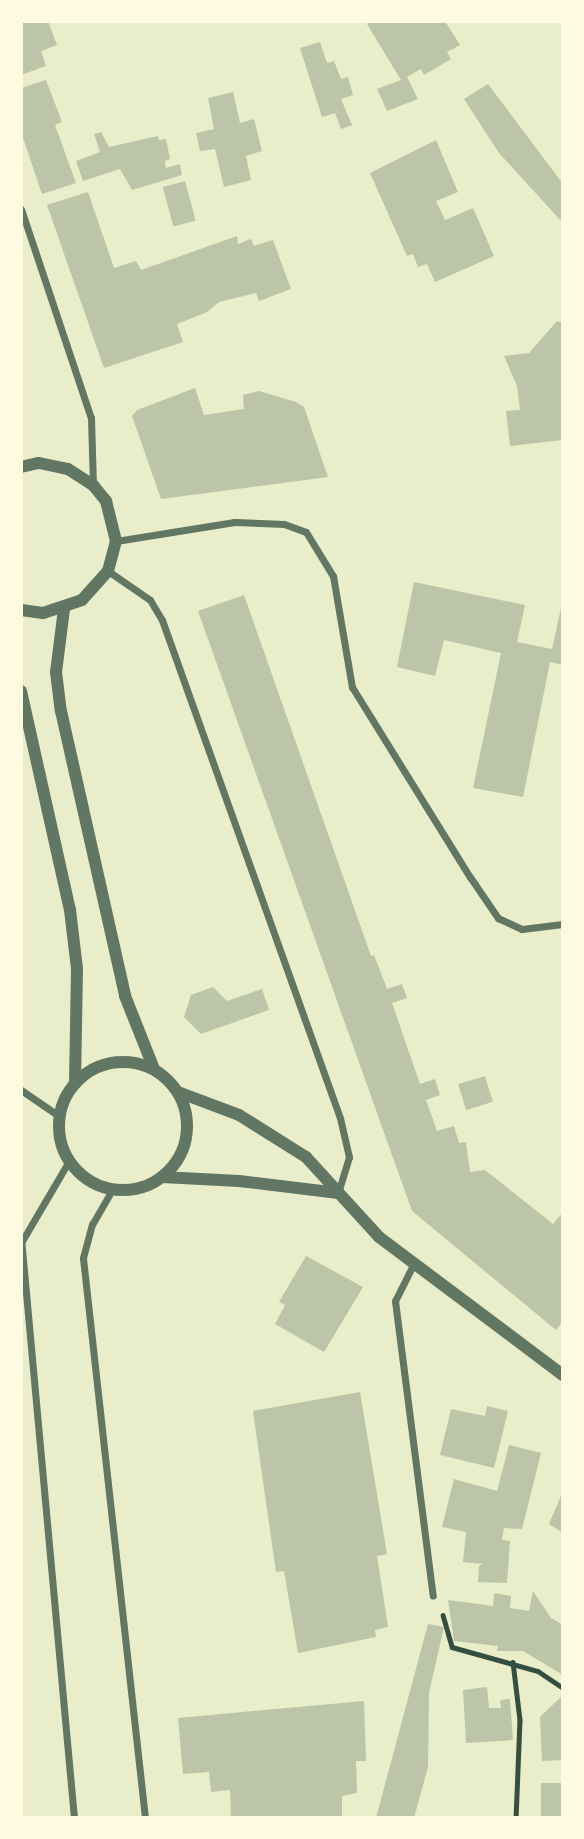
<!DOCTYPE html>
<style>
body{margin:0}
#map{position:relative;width:584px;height:1839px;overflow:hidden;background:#e9edc9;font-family:"Fira Sans",sans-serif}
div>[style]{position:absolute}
.building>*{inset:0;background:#bcc5a7;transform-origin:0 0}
.path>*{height:4.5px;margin:-2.25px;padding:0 2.25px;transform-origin:2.25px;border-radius:2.25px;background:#344e41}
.minor>*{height:7px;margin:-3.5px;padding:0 3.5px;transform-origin:3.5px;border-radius:3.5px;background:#617663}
.tertiary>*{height:12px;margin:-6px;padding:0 6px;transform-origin:6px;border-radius:6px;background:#617663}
.tertiary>.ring{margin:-6px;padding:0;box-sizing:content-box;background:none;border:12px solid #617663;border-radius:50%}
span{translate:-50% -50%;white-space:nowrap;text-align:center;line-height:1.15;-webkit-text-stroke:5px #fefae0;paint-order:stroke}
.frame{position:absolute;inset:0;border:23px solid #fefae0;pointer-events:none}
</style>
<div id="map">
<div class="building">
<div style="clip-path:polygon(48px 21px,57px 45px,41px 51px,46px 66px,21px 75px,21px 23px)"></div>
<div style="clip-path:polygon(372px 21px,445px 21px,460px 45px,447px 52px,451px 59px,424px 75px,421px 69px,407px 77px,418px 99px,387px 111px,377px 89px,401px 80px,367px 24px)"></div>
<div style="clip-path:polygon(320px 42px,327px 63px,334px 61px,341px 79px,348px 77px,353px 95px,341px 99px,352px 125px,341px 129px,335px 113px,322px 117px,300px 48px)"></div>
<div style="clip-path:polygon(46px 80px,62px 122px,55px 125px,76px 183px,42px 194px,21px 132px,21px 88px)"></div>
<div style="clip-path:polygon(488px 84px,563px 184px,563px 223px,499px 153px,464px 99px)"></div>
<div style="clip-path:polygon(233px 92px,240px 123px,254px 119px,262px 151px,246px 156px,251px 180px,224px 187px,215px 149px,200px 151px,196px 133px,214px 129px,208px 98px)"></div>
<div style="clip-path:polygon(101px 132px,109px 147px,158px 136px,159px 140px,166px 139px,170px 159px,165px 161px,166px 168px,180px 164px,182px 175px,132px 190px,120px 169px,83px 181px,76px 161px,100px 152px,94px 134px)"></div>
<div style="clip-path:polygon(436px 140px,458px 192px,436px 201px,445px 220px,473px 208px,494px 256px,435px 282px,427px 264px,418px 267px,413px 254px,407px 256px,370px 173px)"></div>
<div style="left:185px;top:181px;width:41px;height:23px;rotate:75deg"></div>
<div style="clip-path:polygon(88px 192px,114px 268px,136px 261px,141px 270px,237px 236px,238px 244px,251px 239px,254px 246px,273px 240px,291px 289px,259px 301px,256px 293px,219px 302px,207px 312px,177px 324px,183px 342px,104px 368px,47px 205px)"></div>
<div style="clip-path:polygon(557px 321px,563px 323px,563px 440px,510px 446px,506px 411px,520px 410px,517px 386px,504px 356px,529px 353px)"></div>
<div style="clip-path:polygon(195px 388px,204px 415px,244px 409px,243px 395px,259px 391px,296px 402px,304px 407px,328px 477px,161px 499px,132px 416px,137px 410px)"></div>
<div style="clip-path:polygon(414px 582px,525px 605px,517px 642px,552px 649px,563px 599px,563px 665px,550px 662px,523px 797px,473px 788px,501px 653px,444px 640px,435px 676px,397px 667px)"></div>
<div style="clip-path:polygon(244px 595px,371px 956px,374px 955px,387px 989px,402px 984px,407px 998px,392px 1003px,420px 1084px,435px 1079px,440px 1095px,426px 1100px,437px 1131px,454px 1126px,459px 1143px,466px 1142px,470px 1172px,485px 1170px,553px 1224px,563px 1212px,563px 1321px,556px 1330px,412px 1211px,198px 611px)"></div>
<div style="clip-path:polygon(213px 987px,227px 1001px,262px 989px,269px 1010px,201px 1034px,184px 1017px,191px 995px)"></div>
<div style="left:485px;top:1076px;width:27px;height:28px;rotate:73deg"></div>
<div style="clip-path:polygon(306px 1256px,363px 1287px,324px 1352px,275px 1324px,285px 1305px,279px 1302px)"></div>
<div style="clip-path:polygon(360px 1392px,387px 1554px,377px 1556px,388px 1627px,375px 1630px,376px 1637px,298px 1653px,284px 1571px,276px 1572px,253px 1411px)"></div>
<div style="clip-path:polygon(487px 1406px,508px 1411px,494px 1468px,440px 1455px,451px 1409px,485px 1416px)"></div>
<div style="clip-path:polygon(509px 1445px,541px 1453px,522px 1529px,504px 1528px,502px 1540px,510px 1541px,507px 1583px,478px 1582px,479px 1566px,483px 1564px,463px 1562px,466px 1532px,442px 1527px,454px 1479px,497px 1491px)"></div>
<div style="clip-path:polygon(563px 1491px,563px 1533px,549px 1524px)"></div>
<div style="clip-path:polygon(533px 1591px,551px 1618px,563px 1625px,563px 1675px,523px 1651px,497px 1651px,498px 1646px,454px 1641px,448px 1600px,493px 1606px,494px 1593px,511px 1596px,510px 1608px,529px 1611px)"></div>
<div style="clip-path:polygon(428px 1624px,444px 1627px,429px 1693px,428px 1767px,414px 1818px,376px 1818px)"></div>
<div style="clip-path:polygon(487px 1687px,489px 1708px,501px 1708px,500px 1700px,510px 1699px,513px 1740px,466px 1743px,463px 1690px)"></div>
<div style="clip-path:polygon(563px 1695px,563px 1760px,542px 1761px,540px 1717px)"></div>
<div style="clip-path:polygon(364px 1701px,366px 1761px,356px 1761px,357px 1793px,342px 1796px,342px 1818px,231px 1818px,230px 1790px,211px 1792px,209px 1772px,183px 1774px,178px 1718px)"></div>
<div style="left:563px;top:1783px;width:35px;height:22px;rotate:90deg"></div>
</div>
<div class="path">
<div style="left:443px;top:1615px;width:33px;rotate:74deg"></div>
<div style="left:452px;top:1647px;width:89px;rotate:15.6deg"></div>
<div style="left:538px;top:1671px;width:30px;rotate:34deg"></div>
<div style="left:513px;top:1662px;width:58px;rotate:83.1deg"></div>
<div style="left:520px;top:1720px;width:98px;rotate:92.3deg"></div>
</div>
<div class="minor">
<div style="left:21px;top:209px;width:220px;rotate:71.5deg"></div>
<div style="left:91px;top:418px;width:67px;rotate:88.3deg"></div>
<div style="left:116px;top:541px;width:120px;rotate:-9.1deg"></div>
<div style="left:234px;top:522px;width:50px;rotate:2.3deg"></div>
<div style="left:284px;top:524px;width:23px;rotate:20deg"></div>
<div style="left:306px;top:532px;width:52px;rotate:58.5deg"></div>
<div style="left:333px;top:576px;width:113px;rotate:80.3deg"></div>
<div style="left:352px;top:687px;width:224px;rotate:58.2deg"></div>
<div style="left:470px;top:877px;width:50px;rotate:55.7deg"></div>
<div style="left:498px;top:918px;width:26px;rotate:25deg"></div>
<div style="left:522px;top:929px;width:41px;rotate:-7deg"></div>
<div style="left:108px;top:571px;width:51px;rotate:34.6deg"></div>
<div style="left:150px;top:600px;width:23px;rotate:59deg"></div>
<div style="left:162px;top:620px;width:529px;rotate:70.33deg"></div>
<div style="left:340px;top:1118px;width:40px;rotate:77deg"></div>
<div style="left:349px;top:1157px;width:38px;rotate:107deg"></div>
<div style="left:21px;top:1090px;width:46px;rotate:34.4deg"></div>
<div style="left:112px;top:1190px;width:39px;rotate:120deg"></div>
<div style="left:92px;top:1224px;width:35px;rotate:105deg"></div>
<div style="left:83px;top:1258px;width:563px;rotate:83.68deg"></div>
<div style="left:21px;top:1238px;width:582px;rotate:84.78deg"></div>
<div style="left:22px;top:1241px;width:93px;rotate:-59.6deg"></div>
<div style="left:413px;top:1265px;width:40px;rotate:116.6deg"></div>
<div style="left:395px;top:1301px;width:297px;rotate:82.7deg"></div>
</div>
<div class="tertiary">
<div style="left:21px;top:467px;width:18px;rotate:-13deg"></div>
<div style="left:39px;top:463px;width:30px;rotate:12deg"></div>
<div style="left:68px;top:469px;width:30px;rotate:33deg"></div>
<div style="left:93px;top:485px;width:21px;rotate:51deg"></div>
<div style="left:106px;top:501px;width:41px;rotate:76deg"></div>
<div style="left:116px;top:541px;width:31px;rotate:105deg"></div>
<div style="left:108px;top:571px;width:39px;rotate:132deg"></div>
<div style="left:82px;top:600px;width:41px;rotate:161.6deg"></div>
<div style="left:43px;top:613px;width:22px;rotate:-172deg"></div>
<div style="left:64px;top:609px;width:64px;rotate:97.2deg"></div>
<div style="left:56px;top:672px;width:39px;rotate:83deg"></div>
<div style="left:61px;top:711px;width:292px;rotate:77.3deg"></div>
<div style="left:125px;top:996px;width:79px;rotate:68.3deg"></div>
<div style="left:21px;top:691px;width:224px;rotate:77.4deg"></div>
<div style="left:70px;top:910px;width:59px;rotate:83.2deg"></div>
<div style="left:77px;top:969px;width:113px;rotate:91deg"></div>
<div class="ring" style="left:59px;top:1062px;width:116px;height:116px"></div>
<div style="left:178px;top:1092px;width:65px;rotate:20.7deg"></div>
<div style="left:239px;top:1115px;width:79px;rotate:32.1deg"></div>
<div style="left:306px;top:1157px;width:108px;rotate:47.6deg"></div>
<div style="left:379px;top:1237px;width:230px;rotate:36.9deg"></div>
<div style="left:162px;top:1177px;width:77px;rotate:3deg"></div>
<div style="left:239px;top:1181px;width:100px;rotate:6.9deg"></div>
</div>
<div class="frame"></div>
</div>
